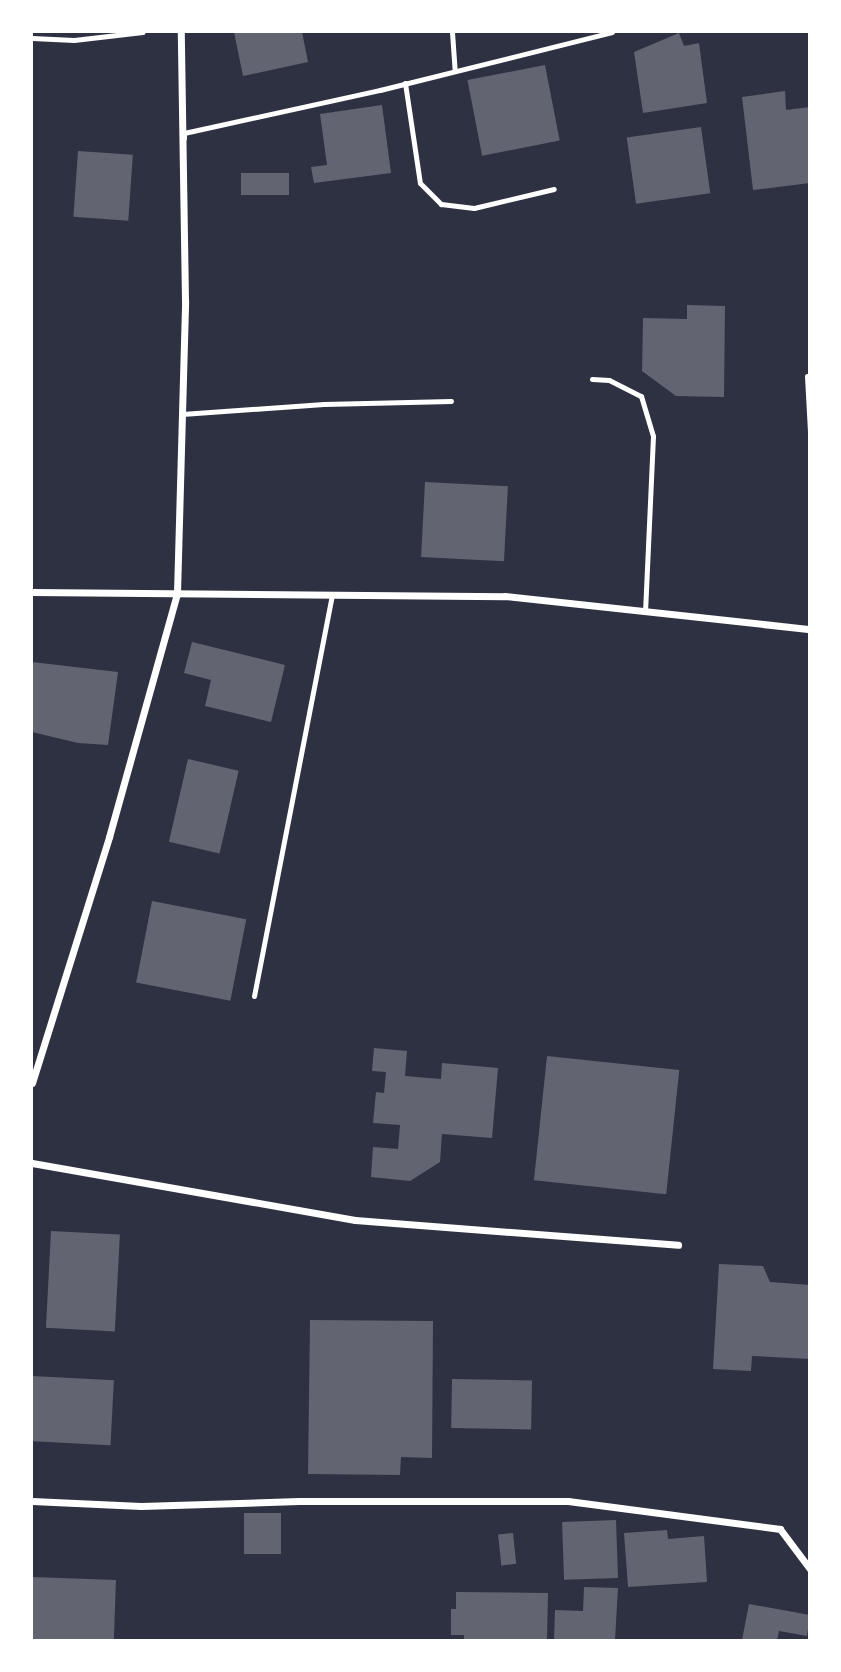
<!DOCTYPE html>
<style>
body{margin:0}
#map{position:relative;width:841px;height:1672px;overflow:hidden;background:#2d3142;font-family:Overpass,sans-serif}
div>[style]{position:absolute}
.building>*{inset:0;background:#626471;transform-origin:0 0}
.service>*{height:5px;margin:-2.5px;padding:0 2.5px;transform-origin:2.5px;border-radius:2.5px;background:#fff}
.minor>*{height:7px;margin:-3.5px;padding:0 3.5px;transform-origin:3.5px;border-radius:3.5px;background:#fff}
span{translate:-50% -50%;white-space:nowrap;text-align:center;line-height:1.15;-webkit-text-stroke:5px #fff;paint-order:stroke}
.frame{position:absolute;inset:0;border:33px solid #fff;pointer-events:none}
</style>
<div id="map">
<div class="building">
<div style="clip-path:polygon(234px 32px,302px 32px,308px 62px,243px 76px)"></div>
<div style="clip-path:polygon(679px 33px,684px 46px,699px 43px,707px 103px,643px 113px,634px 52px)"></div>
<div style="left:545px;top:65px;width:77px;height:79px;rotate:79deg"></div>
<div style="clip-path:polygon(785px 91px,786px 110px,810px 107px,810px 183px,753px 190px,742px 97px)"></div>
<div style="clip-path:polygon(382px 105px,391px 173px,314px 183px,311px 167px,327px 165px,320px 114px)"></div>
<div style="left:701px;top:127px;width:67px;height:75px;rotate:82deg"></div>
<div style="left:78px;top:151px;width:55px;height:66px;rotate:4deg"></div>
<div style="left:241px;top:173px;width:48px;height:22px"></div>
<div style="clip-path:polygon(687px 305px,725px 306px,724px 397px,676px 396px,642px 371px,643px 318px,687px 319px)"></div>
<div style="left:425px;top:482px;width:83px;height:75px;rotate:3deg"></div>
<div style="clip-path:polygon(192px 642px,285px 665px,271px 722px,205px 706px,211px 680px,184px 673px)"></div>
<div style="clip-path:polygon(32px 662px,118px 672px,108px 745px,78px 743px,32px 732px)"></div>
<div style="left:188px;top:759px;width:52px;height:85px;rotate:13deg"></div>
<div style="left:152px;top:901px;width:96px;height:83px;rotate:11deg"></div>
<div style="clip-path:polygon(374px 1048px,407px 1051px,405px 1076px,441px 1079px,442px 1063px,498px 1068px,492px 1138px,442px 1134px,440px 1162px,410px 1181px,371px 1177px,373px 1147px,398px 1149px,400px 1125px,373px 1123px,376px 1092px,384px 1093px,386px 1072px,372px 1071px)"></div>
<div style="left:547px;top:1056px;width:133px;height:125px;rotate:6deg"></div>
<div style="left:51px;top:1231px;width:69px;height:97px;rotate:3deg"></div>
<div style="clip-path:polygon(719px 1264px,763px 1266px,770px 1282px,810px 1285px,810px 1359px,752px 1356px,751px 1371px,713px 1369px)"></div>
<div style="clip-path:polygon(310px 1320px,433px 1321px,432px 1458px,401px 1457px,400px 1475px,308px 1474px)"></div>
<div style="left:32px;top:1376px;width:82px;height:65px;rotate:3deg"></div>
<div style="left:452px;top:1379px;width:80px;height:49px;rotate:1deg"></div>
<div style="left:281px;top:1513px;width:41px;height:37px;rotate:90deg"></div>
<div style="left:616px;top:1520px;width:58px;height:54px;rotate:88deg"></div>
<div style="clip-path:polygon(667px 1530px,668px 1539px,704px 1536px,707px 1582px,628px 1587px,624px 1533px)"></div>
<div style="left:513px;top:1533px;width:31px;height:15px;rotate:84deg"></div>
<div style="left:32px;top:1577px;width:84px;height:63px;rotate:2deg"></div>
<div style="clip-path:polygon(584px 1587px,618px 1588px,615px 1640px,554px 1640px,555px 1610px,583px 1611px)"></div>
<div style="clip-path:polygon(456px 1592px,548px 1593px,547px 1640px,464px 1640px,464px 1635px,451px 1635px,451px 1609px,456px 1609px)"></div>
<div style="clip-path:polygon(749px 1604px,810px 1615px,807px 1636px,779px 1631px,777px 1640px,742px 1640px)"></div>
</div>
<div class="service">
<div style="left:452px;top:32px;width:39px;rotate:86deg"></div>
<div style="left:32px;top:38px;width:42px;rotate:2.7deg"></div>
<div style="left:74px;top:40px;width:69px;rotate:-6.6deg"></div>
<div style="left:405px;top:83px;width:101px;rotate:81.5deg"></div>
<div style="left:420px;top:183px;width:30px;rotate:45deg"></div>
<div style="left:441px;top:204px;width:33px;rotate:7deg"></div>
<div style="left:474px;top:208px;width:82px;rotate:-13.4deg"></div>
<div style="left:184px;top:138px;width:5px;rotate:-90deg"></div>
<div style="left:184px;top:133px;width:201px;rotate:-12.4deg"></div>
<div style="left:380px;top:90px;width:239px;rotate:-14deg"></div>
<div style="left:807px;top:376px;width:55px;rotate:86.9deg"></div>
<div style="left:592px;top:379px;width:17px;rotate:3deg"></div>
<div style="left:609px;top:380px;width:36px;rotate:27deg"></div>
<div style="left:641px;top:396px;width:42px;rotate:73.3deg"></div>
<div style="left:653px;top:436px;width:175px;rotate:92.6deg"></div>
<div style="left:182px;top:410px;width:4px;rotate:90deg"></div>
<div style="left:182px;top:414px;width:142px;rotate:-4deg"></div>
<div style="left:324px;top:404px;width:127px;rotate:-1.4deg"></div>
<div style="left:254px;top:996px;width:409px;rotate:-79deg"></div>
</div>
<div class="minor">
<div style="left:32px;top:592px;width:473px;rotate:0.5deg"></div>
<div style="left:505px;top:596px;width:307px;rotate:6.2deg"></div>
<div style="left:32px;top:1083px;width:258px;rotate:-72.6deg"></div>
<div style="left:109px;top:837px;width:253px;rotate:-74.4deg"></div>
<div style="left:177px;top:593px;width:292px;rotate:-88.4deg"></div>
<div style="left:185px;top:301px;width:269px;rotate:-90.9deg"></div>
<div style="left:32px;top:1163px;width:328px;rotate:10deg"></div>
<div style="left:355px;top:1220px;width:324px;rotate:4.4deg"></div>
<div style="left:32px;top:1501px;width:109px;rotate:2.6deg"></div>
<div style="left:141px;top:1506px;width:158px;rotate:-1.8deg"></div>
<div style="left:299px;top:1501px;width:269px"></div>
<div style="left:568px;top:1501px;width:214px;rotate:7.5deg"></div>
<div style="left:780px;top:1529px;width:50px;rotate:53.1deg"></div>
</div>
<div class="frame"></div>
</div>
